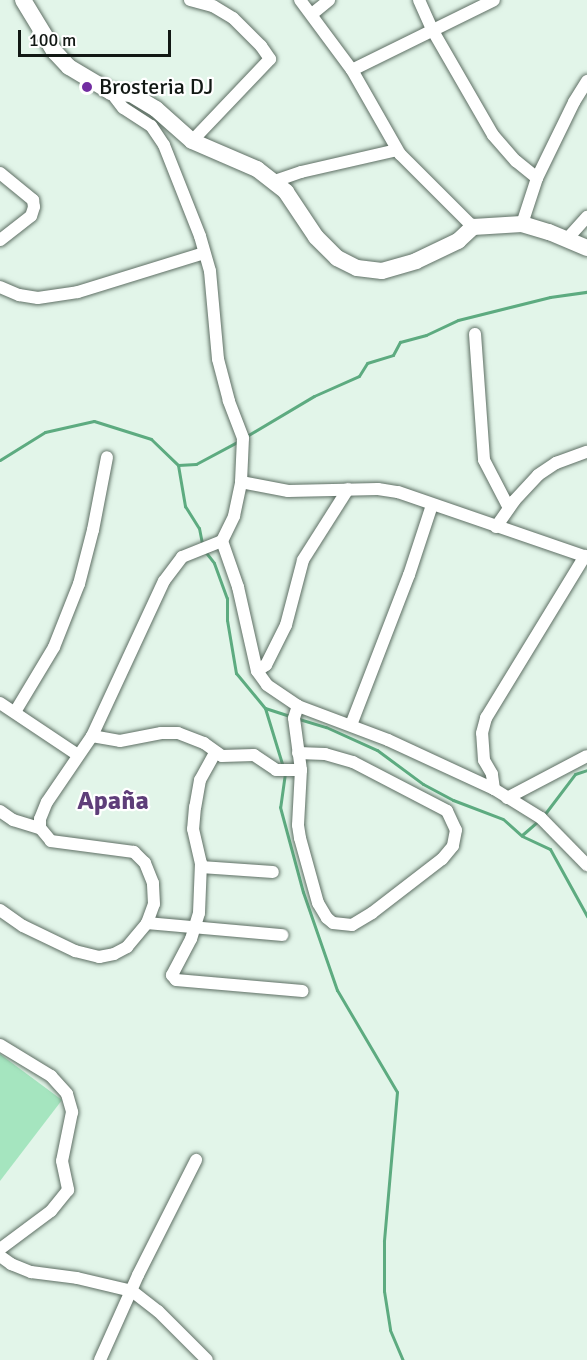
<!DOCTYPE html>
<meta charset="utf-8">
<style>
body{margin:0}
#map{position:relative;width:587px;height:1360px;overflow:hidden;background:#e2f5e9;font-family:Signika,sans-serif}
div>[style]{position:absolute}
.green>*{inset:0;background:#a5e5bf}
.stream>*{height:3px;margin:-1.5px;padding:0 1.5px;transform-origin:1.5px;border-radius:1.5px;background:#5dab80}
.roads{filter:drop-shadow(0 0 2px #5e6f64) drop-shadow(0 0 2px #5e6f64)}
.street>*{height:12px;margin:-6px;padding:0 6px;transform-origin:6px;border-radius:6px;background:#fff}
.secondary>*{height:16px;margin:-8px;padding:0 8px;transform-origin:8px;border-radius:8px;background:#fff}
.dots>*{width:16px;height:16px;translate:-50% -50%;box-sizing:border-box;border:3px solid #fff;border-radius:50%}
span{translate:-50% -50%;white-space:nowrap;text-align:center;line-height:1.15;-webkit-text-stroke:4.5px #fff;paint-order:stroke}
.poi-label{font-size:22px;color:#121814}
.left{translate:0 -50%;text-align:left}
.quarter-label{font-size:26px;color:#5e3e79;font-weight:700}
.scale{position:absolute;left:18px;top:30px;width:153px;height:27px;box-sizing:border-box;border:3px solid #121814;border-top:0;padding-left:8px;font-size:18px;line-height:21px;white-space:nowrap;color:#121814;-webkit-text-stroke:4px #fff;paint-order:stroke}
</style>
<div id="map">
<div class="green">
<div style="clip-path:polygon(0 1054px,62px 1100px,0 1181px)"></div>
</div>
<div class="stream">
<div style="left:245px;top:437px;width:80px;rotate:-30.7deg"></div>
<div style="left:314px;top:396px;width:49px;rotate:-24deg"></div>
<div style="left:359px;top:376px;width:15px;rotate:-58deg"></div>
<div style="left:367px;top:363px;width:27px;rotate:-17deg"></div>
<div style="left:393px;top:355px;width:15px;rotate:-62deg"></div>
<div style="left:400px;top:342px;width:27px;rotate:-15deg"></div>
<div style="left:426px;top:335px;width:35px;rotate:-25deg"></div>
<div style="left:458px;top:320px;width:95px;rotate:-14deg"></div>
<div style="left:550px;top:297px;width:37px;rotate:-8deg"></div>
<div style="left:0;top:460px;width:53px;rotate:-31.9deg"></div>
<div style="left:45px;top:432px;width:50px;rotate:-12.7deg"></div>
<div style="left:94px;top:421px;width:60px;rotate:17.5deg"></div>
<div style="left:151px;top:439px;width:37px;rotate:44deg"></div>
<div style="left:178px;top:465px;width:42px;rotate:80.3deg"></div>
<div style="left:185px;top:506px;width:26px;rotate:58deg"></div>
<div style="left:199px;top:528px;width:16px;rotate:79deg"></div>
<div style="left:178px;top:465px;width:18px;rotate:-3deg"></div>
<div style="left:196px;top:464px;width:49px;rotate:-28.1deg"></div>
<div style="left:204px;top:550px;width:16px;rotate:52deg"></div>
<div style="left:214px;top:563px;width:37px;rotate:70deg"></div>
<div style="left:227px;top:598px;width:22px;rotate:90deg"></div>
<div style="left:227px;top:620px;width:54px;rotate:80.4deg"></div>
<div style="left:236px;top:673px;width:45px;rotate:50.4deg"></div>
<div style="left:265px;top:708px;width:26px;rotate:18deg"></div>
<div style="left:265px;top:708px;width:62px;rotate:73deg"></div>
<div style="left:299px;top:719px;width:28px;rotate:17deg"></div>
<div style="left:326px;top:727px;width:56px;rotate:24.3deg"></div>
<div style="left:377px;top:750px;width:57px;rotate:36.5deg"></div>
<div style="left:423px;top:784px;width:34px;rotate:28deg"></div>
<div style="left:453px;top:800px;width:53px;rotate:20.8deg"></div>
<div style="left:503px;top:819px;width:25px;rotate:42deg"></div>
<div style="left:522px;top:836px;width:31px;rotate:25deg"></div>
<div style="left:550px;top:849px;width:77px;rotate:61.1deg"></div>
<div style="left:285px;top:773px;width:34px;rotate:98deg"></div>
<div style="left:280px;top:807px;width:88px;rotate:74.9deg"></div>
<div style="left:303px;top:892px;width:104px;rotate:70.9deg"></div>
<div style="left:337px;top:990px;width:118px;rotate:59.5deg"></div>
<div style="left:397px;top:1092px;width:150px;rotate:95deg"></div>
<div style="left:384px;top:1241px;width:50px;rotate:90deg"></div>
<div style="left:384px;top:1291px;width:39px;rotate:81deg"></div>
<div style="left:390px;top:1330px;width:33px;rotate:67deg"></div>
<div style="left:544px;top:815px;width:51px;rotate:-52.9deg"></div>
<div style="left:575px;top:774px;width:13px;rotate:-18deg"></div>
<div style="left:522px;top:835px;width:23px;rotate:-41deg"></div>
</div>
<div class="roads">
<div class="street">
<div style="left:190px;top:0;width:24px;rotate:15deg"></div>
<div style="left:213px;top:6px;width:23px;rotate:31deg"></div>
<div style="left:233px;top:18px;width:40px;rotate:45deg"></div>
<div style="left:261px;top:46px;width:16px;rotate:55deg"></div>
<div style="left:270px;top:59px;width:113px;rotate:133.6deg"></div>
<div style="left:300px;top:0;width:87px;rotate:53.4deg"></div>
<div style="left:352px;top:70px;width:97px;rotate:60.3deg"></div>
<div style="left:400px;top:154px;width:103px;rotate:45deg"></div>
<div style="left:419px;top:0;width:34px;rotate:66deg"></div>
<div style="left:433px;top:31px;width:120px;rotate:60deg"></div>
<div style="left:493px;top:135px;width:35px;rotate:49deg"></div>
<div style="left:516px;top:161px;width:27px;rotate:39deg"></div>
<div style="left:312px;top:14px;width:22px;rotate:-39deg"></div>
<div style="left:352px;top:70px;width:158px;rotate:-26.2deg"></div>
<div style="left:0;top:173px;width:43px;rotate:39.3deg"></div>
<div style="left:33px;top:200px;width:7px;rotate:82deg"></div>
<div style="left:34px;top:207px;width:9px;rotate:108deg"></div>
<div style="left:31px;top:216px;width:39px;rotate:142deg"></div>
<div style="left:272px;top:182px;width:31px;rotate:-19deg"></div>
<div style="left:301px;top:172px;width:98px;rotate:-12.9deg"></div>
<div style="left:522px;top:224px;width:48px;rotate:-71.9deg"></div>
<div style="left:537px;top:178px;width:85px;rotate:-64deg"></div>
<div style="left:574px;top:102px;width:25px;rotate:-58deg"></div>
<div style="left:567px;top:239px;width:30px;rotate:-48deg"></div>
<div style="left:0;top:287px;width:21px;rotate:23deg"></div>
<div style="left:19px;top:295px;width:19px;rotate:9deg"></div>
<div style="left:38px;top:298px;width:40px;rotate:-8.5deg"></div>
<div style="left:78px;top:292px;width:132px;rotate:-17.2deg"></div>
<div style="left:475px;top:334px;width:126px;rotate:85.9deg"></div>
<div style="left:484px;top:460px;width:54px;rotate:62.5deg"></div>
<div style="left:241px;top:482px;width:48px;rotate:10.8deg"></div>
<div style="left:288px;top:491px;width:90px;rotate:-1.3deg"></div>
<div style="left:378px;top:489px;width:20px;rotate:9deg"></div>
<div style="left:398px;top:492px;width:200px;rotate:19deg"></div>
<div style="left:496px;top:527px;width:32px;rotate:-55deg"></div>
<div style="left:514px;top:501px;width:35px;rotate:-47deg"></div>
<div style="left:538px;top:475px;width:22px;rotate:-34deg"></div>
<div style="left:556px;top:463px;width:33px;rotate:-20deg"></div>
<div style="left:222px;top:541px;width:49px;rotate:70.8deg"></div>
<div style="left:238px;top:587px;width:86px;rotate:77.3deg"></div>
<div style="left:257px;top:671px;width:17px;rotate:54deg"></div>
<div style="left:267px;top:685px;width:37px;rotate:34deg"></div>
<div style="left:298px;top:706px;width:96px;rotate:20.7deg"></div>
<div style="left:388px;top:740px;width:117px;rotate:24.8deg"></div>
<div style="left:494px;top:789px;width:55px;rotate:31.7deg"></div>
<div style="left:541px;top:818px;width:66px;rotate:45.6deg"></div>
<div style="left:257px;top:671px;width:11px;rotate:-34deg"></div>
<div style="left:266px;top:665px;width:45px;rotate:-63.4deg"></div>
<div style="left:286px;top:625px;width:67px;rotate:-75.3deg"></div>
<div style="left:303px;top:560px;width:84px;rotate:-57.6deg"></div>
<div style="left:0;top:703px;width:94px;rotate:33.7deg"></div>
<div style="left:15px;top:712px;width:76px;rotate:-59deg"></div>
<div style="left:54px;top:647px;width:68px;rotate:-68.4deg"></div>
<div style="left:79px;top:584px;width:56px;rotate:-75.5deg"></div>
<div style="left:93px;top:530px;width:74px;rotate:-79.1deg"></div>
<div style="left:351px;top:725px;width:161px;rotate:-68.9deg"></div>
<div style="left:409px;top:575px;width:74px;rotate:-71.8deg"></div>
<div style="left:92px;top:736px;width:28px;rotate:10deg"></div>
<div style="left:120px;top:741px;width:42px;rotate:-11deg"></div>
<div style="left:161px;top:733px;width:17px"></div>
<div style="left:178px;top:733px;width:28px;rotate:21deg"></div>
<div style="left:204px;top:743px;width:22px;rotate:36deg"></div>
<div style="left:222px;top:756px;width:32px;rotate:-2deg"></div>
<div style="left:254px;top:755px;width:27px;rotate:34deg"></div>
<div style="left:276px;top:770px;width:25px"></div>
<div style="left:301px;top:770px;width:52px;rotate:-97.7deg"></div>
<div style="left:294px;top:718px;width:13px;rotate:-72deg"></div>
<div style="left:215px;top:753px;width:31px;rotate:119deg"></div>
<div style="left:200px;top:780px;width:27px;rotate:100deg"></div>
<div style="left:195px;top:807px;width:22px;rotate:95deg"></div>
<div style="left:193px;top:829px;width:35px;rotate:77deg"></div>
<div style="left:201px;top:863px;width:50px;rotate:92.3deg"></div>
<div style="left:199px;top:913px;width:27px;rotate:107deg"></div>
<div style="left:191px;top:939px;width:41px;rotate:117.8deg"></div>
<div style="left:172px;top:975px;width:6px;rotate:51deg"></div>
<div style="left:176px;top:980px;width:127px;rotate:5deg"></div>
<div style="left:298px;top:753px;width:27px;rotate:2deg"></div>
<div style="left:325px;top:754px;width:29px;rotate:16deg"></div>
<div style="left:353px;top:762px;width:106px;rotate:27.5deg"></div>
<div style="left:447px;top:811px;width:21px;rotate:65deg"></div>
<div style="left:456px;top:830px;width:16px;rotate:101deg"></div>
<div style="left:453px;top:846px;width:17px;rotate:130deg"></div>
<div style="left:442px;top:859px;width:88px;rotate:142.4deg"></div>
<div style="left:372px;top:913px;width:23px;rotate:149deg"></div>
<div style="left:352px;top:925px;width:19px;rotate:-174deg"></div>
<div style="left:333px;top:923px;width:8px;rotate:-140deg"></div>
<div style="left:327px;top:918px;width:17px;rotate:-121deg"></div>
<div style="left:318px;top:903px;width:67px;rotate:-105.5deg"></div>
<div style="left:300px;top:838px;width:13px;rotate:-99deg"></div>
<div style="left:298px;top:825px;width:55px;rotate:-86.9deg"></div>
<div style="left:494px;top:789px;width:15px;rotate:-98deg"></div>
<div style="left:492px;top:774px;width:16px;rotate:-120deg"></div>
<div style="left:484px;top:760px;width:27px;rotate:-94deg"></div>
<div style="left:482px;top:733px;width:16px;rotate:-75deg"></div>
<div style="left:486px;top:718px;width:190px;rotate:-58.6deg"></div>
<div style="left:507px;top:798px;width:90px;rotate:-27.7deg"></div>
<div style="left:0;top:811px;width:16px;rotate:35deg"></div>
<div style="left:13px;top:820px;width:28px;rotate:17deg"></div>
<div style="left:201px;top:867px;width:72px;rotate:4deg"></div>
<div style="left:0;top:910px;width:28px;rotate:35deg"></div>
<div style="left:23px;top:926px;width:58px;rotate:25.7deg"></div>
<div style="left:75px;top:951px;width:25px;rotate:14deg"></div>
<div style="left:99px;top:957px;width:15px;rotate:-11deg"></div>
<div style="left:114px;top:954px;width:15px;rotate:-28deg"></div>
<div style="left:127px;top:947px;width:31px;rotate:-50deg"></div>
<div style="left:147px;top:923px;width:20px;rotate:-70deg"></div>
<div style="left:154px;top:904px;width:21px;rotate:-93deg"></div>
<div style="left:153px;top:883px;width:22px;rotate:-112deg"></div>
<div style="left:145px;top:863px;width:16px;rotate:-135deg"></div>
<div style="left:134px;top:852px;width:84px;rotate:-172.5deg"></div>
<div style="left:51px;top:841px;width:17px;rotate:-130deg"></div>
<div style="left:40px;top:828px;width:9px;rotate:-90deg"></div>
<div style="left:40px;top:819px;width:18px;rotate:-68deg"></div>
<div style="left:47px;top:802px;width:80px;rotate:-55.7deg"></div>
<div style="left:92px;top:736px;width:171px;rotate:-65.1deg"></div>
<div style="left:164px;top:581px;width:30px;rotate:-53deg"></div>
<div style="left:182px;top:557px;width:43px;rotate:-21.8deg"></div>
<div style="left:222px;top:541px;width:28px;rotate:-64deg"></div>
<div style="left:234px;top:516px;width:35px;rotate:-78deg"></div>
<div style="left:241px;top:482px;width:44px;rotate:-87.4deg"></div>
<div style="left:243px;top:438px;width:40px;rotate:-111deg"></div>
<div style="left:229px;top:401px;width:43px;rotate:-104.7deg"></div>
<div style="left:218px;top:359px;width:88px;rotate:-95.2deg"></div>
<div style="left:210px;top:271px;width:36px;rotate:-106deg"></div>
<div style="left:200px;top:236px;width:98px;rotate:-111.6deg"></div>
<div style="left:164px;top:145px;width:23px;rotate:-124deg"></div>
<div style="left:151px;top:126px;width:33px;rotate:-147deg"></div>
<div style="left:123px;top:108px;width:20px;rotate:-127deg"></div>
<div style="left:147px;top:923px;width:136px;rotate:5.1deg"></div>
<div style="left:0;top:1045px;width:60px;rotate:31.3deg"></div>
<div style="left:51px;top:1076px;width:24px;rotate:48deg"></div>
<div style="left:67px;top:1094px;width:19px;rotate:74deg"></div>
<div style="left:72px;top:1112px;width:50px;rotate:101.5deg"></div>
<div style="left:62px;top:1161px;width:30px;rotate:78deg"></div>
<div style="left:68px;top:1190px;width:27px;rotate:129deg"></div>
<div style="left:51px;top:1211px;width:64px;rotate:143.3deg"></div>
<div style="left:0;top:1256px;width:14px;rotate:36deg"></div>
<div style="left:11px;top:1264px;width:22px;rotate:22deg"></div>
<div style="left:31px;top:1272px;width:46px;rotate:7.4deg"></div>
<div style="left:77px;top:1278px;width:57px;rotate:13.3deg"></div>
<div style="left:132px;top:1291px;width:33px;rotate:38deg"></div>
<div style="left:158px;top:1311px;width:69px;rotate:45deg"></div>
<div style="left:100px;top:1360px;width:93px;rotate:-65.9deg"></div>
<div style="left:138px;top:1275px;width:129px;rotate:-63.2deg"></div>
</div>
<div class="secondary">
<div style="left:23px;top:0;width:60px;rotate:58.7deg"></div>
<div style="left:54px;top:51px;width:22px;rotate:47deg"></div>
<div style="left:69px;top:67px;width:49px;rotate:30.8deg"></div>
<div style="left:111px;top:92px;width:20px;rotate:6deg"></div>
<div style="left:131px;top:94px;width:29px;rotate:31deg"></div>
<div style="left:156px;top:109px;width:48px;rotate:41.6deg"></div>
<div style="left:192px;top:141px;width:71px;rotate:23.3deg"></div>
<div style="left:257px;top:169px;width:37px;rotate:38deg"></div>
<div style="left:286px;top:192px;width:54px;rotate:56.3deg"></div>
<div style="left:316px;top:237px;width:30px;rotate:45deg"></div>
<div style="left:337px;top:258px;width:22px;rotate:27deg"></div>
<div style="left:357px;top:268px;width:25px;rotate:7deg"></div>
<div style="left:382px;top:271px;width:35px;rotate:-16deg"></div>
<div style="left:416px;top:261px;width:47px;rotate:-25.5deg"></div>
<div style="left:458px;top:241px;width:21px;rotate:-43deg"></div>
<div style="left:473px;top:227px;width:49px;rotate:-3.5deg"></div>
<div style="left:522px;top:224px;width:28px;rotate:17deg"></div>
<div style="left:549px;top:232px;width:41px;rotate:22.8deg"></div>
</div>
</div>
<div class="dots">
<div style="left:87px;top:87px;background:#722da1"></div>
</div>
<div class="poi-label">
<span class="left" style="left:99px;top:87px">Brosteria DJ</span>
</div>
<div class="quarter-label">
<span style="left:113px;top:802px">Apaña</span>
</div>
<div class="scale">100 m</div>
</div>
